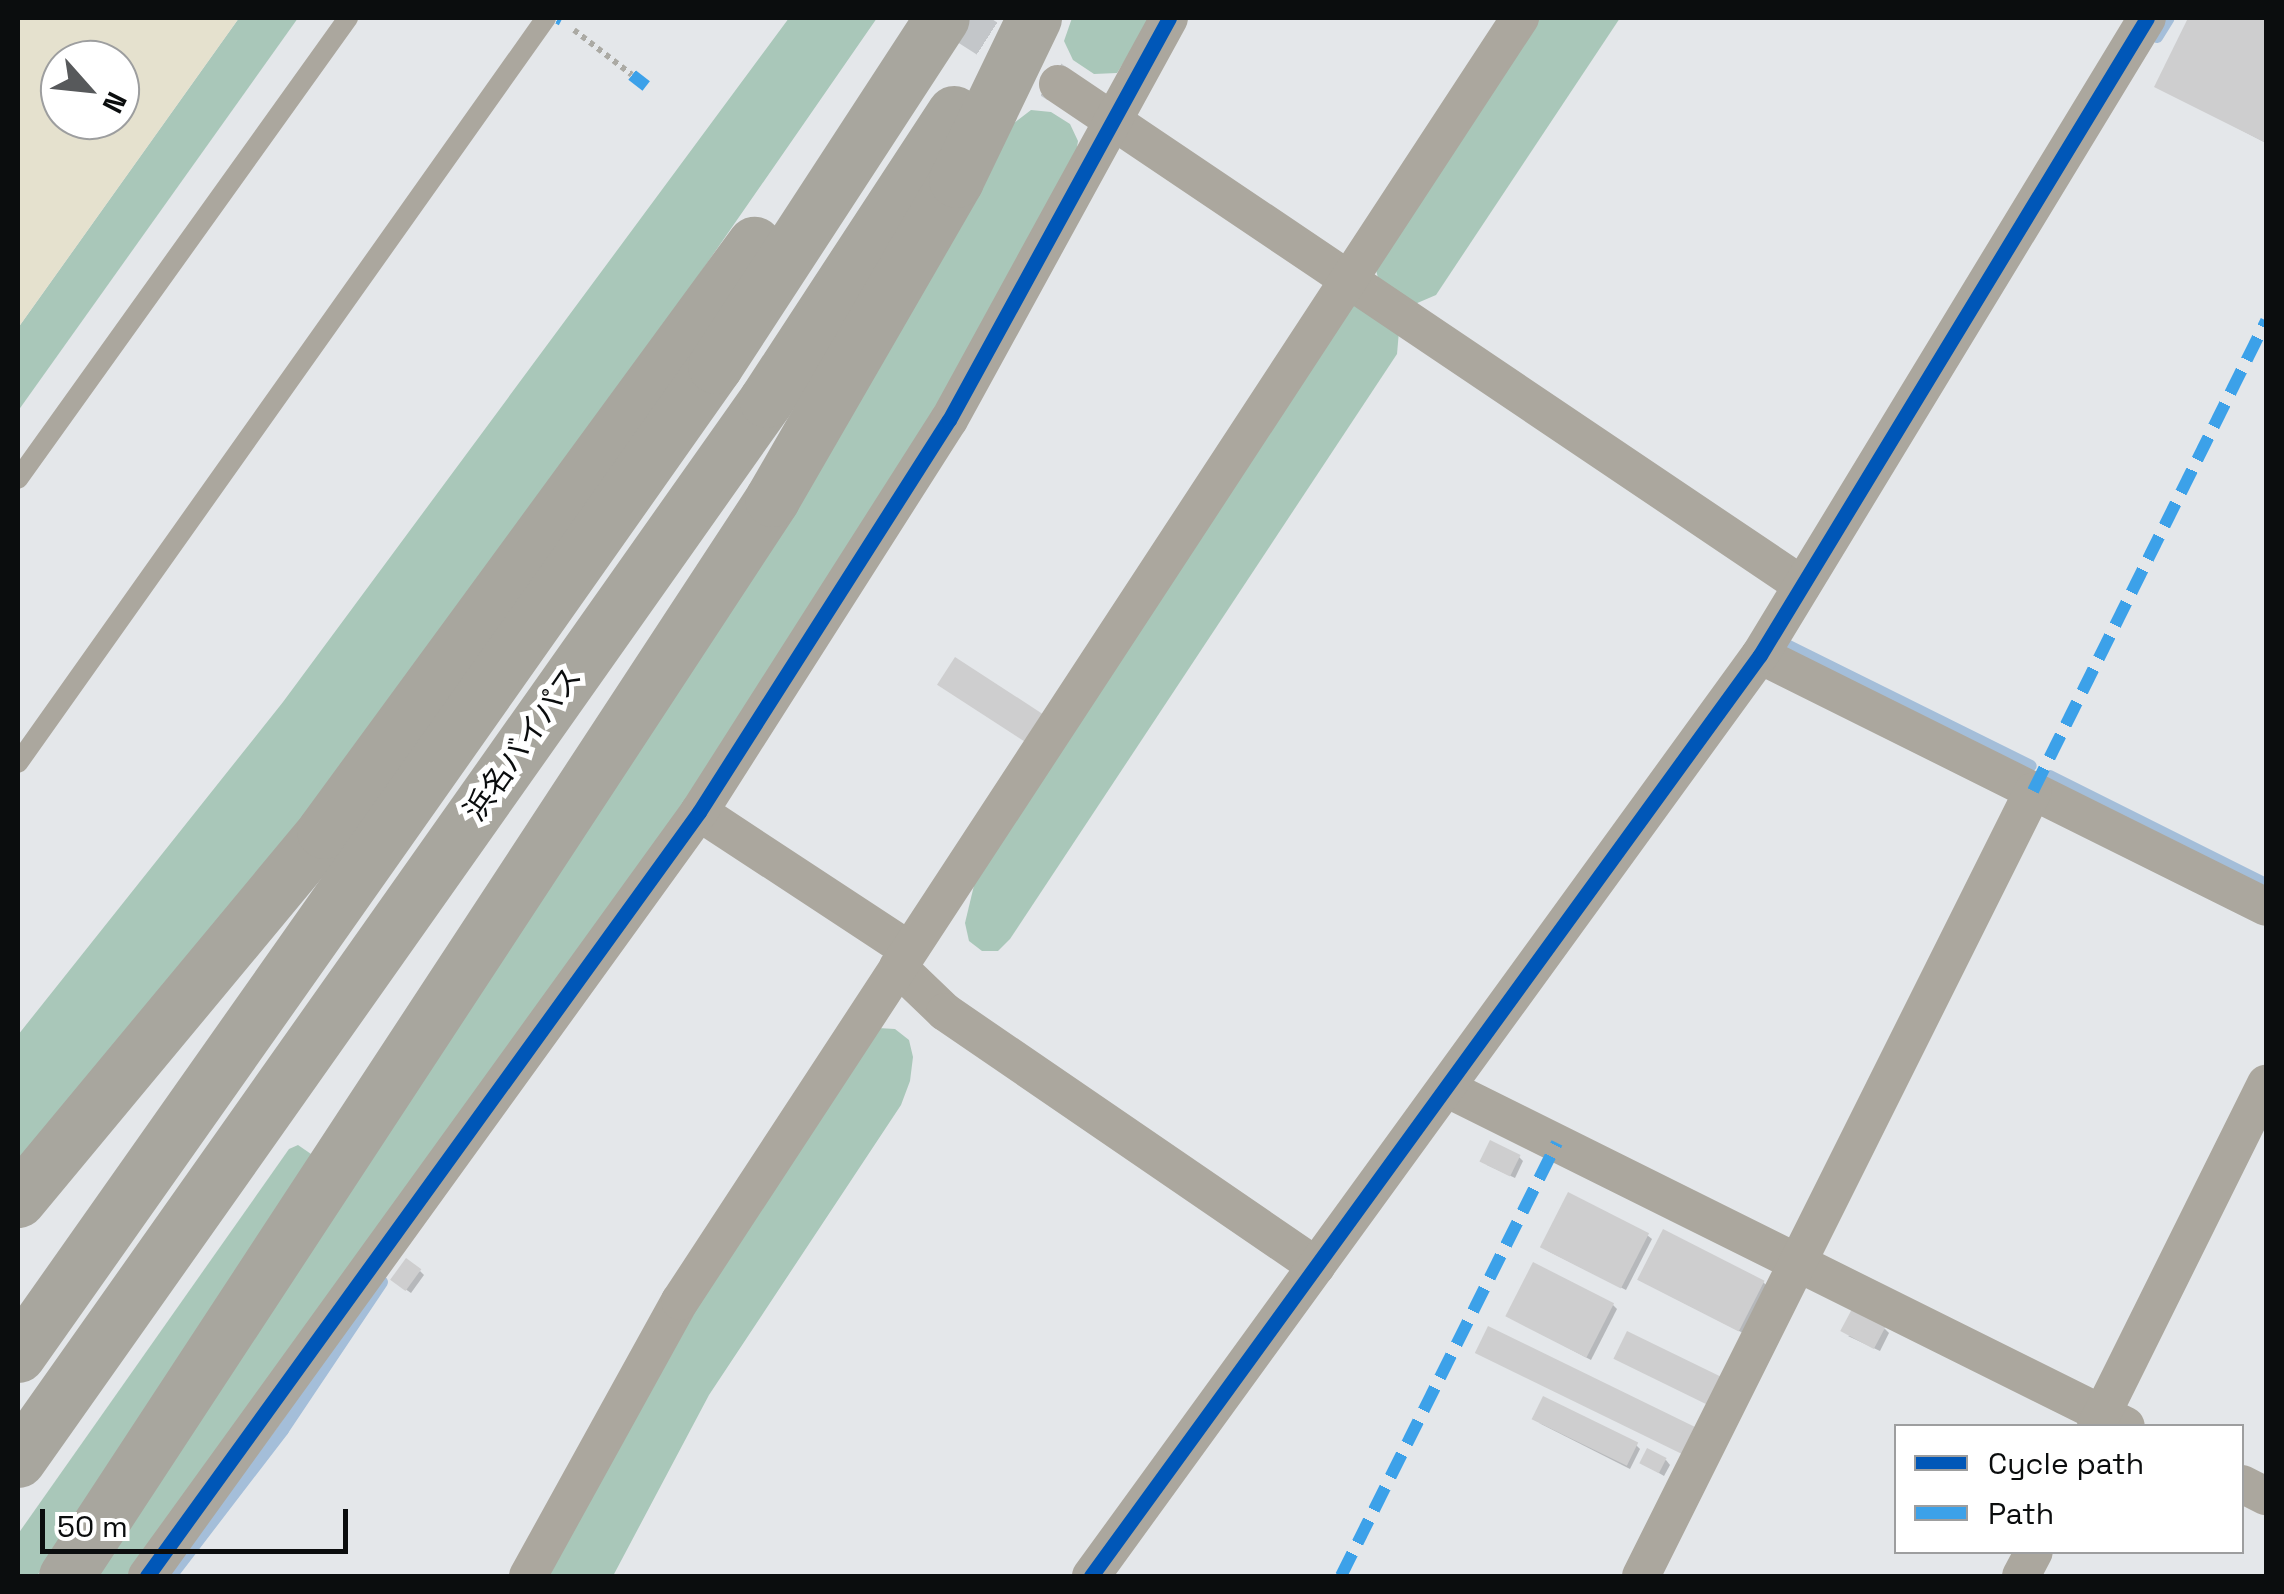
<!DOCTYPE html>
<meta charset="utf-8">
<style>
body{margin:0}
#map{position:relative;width:2284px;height:1594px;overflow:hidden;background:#e4e7ea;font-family:"Space Grotesk","Noto Sans JP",sans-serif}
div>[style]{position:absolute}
.forest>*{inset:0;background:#a9c7b9}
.sand>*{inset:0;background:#e5e1ce}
.shadow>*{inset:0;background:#0003}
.stream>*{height:12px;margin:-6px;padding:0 6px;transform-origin:6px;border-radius:6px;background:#a4bed9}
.building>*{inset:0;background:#cececf;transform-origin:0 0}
.minor-tunnel>*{height:38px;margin-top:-19px;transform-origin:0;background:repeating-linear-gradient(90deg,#c3c6c9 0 38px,transparent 0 57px)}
.path>*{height:6px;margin-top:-3px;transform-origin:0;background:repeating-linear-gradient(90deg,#abaaa4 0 5px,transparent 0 10px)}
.service>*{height:20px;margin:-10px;padding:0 10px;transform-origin:10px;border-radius:10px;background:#aba79e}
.minor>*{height:38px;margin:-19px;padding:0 19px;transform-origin:19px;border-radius:19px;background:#aba79e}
.motorway>*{height:55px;margin:-27.5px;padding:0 27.5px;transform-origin:27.5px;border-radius:27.5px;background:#a8a69e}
.quiet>*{height:12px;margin-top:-6px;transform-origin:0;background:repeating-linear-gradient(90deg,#3ca1e9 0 25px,transparent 0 37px)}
.cycleway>*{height:15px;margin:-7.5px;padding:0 7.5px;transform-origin:7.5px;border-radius:7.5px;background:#0057b8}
span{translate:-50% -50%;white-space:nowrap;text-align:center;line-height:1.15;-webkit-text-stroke:10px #fff;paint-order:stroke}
.street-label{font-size:30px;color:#0b0d0e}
.frame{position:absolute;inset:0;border:20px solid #0b0d0e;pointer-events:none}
.legend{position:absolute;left:1894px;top:1424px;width:350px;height:130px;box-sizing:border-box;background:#fff;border:2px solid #9d9e9f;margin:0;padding:12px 18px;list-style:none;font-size:30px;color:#0b0d0e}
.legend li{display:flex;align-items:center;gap:20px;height:50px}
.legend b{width:50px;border:2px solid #9d9e9f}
.north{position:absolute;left:40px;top:40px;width:100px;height:100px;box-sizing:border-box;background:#fff;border:2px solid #9d9e9f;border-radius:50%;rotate:117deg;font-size:28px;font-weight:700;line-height:40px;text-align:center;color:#0b0d0e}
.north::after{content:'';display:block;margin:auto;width:35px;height:45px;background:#57595b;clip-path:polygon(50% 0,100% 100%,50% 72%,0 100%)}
.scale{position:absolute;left:40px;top:1509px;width:308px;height:45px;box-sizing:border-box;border:5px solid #0b0d0e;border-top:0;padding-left:12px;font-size:30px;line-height:35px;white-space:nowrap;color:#0b0d0e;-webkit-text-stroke:8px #fff;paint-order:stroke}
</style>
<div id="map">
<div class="forest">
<div style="clip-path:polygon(239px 18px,298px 18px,18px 411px,18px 328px)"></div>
<div style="clip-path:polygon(789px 18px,877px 18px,660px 331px,305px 816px,18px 1161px,18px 1035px,283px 702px)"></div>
<div style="clip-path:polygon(1072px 18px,1152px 18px,1117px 73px,1094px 74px,1073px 60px,1064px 41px)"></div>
<div style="clip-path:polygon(1534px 18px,1620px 18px,1436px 295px,1415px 304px,1378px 278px,1375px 266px)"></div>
<div style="clip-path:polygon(1031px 110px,1051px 112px,1070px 124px,1078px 141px,1075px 160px,936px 412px,686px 803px,128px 1576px,96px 1576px,918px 299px,1014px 123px)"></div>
<div style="clip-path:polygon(1362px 303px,1399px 331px,1397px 354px,1010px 939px,998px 951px,982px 951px,969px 941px,965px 923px,976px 877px,1350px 305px)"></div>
<div style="clip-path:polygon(878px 1028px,895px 1029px,909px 1040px,913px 1057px,910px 1081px,901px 1105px,709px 1395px,613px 1576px,541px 1576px,690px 1307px)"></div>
<div style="clip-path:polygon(298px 1145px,311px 1154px,309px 1163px,37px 1576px,18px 1576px,18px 1534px,289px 1149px)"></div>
</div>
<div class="sand">
<div style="clip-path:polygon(evenodd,18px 18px,239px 18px,18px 328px,18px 18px,60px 60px,120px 60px,120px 120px,60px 120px,60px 60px)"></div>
</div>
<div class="shadow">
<div style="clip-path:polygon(2191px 18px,2266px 18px,2266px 143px,2157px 86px)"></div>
<div style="clip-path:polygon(1519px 1157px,1523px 1161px,1515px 1178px,1487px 1165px)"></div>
<div style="clip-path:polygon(1647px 1235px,1652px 1239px,1626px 1290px,1548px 1251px)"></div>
<div style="clip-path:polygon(420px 1271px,424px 1275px,411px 1293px,398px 1284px)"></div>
<div style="clip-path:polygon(1763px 1282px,1767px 1286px,1743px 1333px,1645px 1283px)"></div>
<div style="clip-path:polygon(1613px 1305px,1617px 1309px,1591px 1360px,1509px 1317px)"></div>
<div style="clip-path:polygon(1885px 1329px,1889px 1333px,1880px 1351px,1848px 1336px)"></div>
<div style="clip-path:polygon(1539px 1423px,1636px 1445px,1640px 1449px,1630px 1469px)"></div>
<div style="clip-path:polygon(1666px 1460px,1670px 1465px,1664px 1476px,1642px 1463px)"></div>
</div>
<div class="stream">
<div style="left:2157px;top:37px;width:22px;rotate:-58deg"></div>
<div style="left:1787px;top:645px;width:272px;rotate:26.4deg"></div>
<div style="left:2050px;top:776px;width:241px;rotate:26.6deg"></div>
<div style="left:171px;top:1576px;width:184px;rotate:-52.5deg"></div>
<div style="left:283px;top:1430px;width:178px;rotate:-56.2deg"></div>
</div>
<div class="building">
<div style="clip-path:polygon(2188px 18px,2266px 18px,2266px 143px,2154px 87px)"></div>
<div style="left:955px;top:657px;width:104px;height:33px;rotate:33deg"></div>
<div style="left:1490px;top:1140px;width:34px;height:24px;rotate:26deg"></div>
<div style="left:1568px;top:1192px;width:91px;height:62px;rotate:27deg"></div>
<div style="left:1663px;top:1229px;width:114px;height:57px;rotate:27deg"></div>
<div style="left:406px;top:1258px;width:19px;height:27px;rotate:36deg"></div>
<div style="left:1533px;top:1262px;width:91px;height:61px;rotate:27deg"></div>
<div style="left:1852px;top:1309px;width:38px;height:25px;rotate:28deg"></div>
<div style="left:1488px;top:1326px;width:231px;height:30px;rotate:26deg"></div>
<div style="left:1627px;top:1331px;width:104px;height:31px;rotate:26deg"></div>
<div style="left:1543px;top:1396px;width:106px;height:26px;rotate:26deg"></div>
<div style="left:1647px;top:1448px;width:22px;height:17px;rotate:27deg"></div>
</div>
<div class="minor-tunnel">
<div style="left:955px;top:18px;width:122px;rotate:32.7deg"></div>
</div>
<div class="path">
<div style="left:574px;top:30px;width:73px;rotate:37.8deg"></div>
</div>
<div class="service">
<div style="left:18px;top:479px;width:567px;rotate:-54.4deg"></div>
<div style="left:18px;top:763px;width:913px;rotate:-54.67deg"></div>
</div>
<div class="minor">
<div style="left:1058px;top:84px;width:897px;rotate:33.96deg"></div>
<div style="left:1760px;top:655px;width:565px;rotate:26.47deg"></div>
<div style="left:699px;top:812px;width:251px;rotate:33.3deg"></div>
<div style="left:898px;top:967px;width:65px;rotate:43.8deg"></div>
<div style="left:945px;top:1012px;width:450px;rotate:34.4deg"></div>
<div style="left:1446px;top:1088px;width:759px;rotate:26.43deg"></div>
<div style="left:2096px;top:1426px;width:382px;rotate:-63.6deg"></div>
<div style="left:2242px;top:1484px;width:27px;rotate:27deg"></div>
<div style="left:147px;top:1576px;width:943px;rotate:-54.15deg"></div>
<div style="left:699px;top:812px;width:465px;rotate:-57.5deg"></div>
<div style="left:949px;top:420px;width:458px;rotate:-61.3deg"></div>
<div style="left:528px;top:1576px;width:314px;rotate:-61.1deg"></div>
<div style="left:680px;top:1301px;width:1534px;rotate:-56.79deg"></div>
<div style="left:1091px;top:1576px;width:1138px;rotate:-54.01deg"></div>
<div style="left:1760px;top:655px;width:745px;rotate:-58.72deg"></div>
<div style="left:1641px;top:1576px;width:877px;rotate:-63.46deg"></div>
<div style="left:2021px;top:1576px;width:27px;rotate:-62deg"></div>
</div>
<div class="motorway">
<div style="left:18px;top:1200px;width:479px;rotate:-50.3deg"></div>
<div style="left:324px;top:831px;width:728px;rotate:-53.78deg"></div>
<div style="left:18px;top:1355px;width:1210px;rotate:-54.83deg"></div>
<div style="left:715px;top:366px;width:415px;rotate:-56.9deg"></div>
<div style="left:18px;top:1460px;width:1297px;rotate:-54.79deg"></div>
<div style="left:766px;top:400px;width:343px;rotate:-56.8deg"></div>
<div style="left:66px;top:1576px;width:1288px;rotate:-56.75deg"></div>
<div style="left:772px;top:499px;width:368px;rotate:-60deg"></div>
<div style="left:956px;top:180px;width:180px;rotate:-64.3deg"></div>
</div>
<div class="quiet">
<div style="left:558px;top:18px;width:4px;rotate:27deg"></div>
<div style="left:632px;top:75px;width:18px;rotate:38deg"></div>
<div style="left:2033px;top:791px;width:525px;rotate:-63.63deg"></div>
<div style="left:1341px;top:1576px;width:484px;rotate:-63.5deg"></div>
</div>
<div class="cycleway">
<div style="left:147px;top:1576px;width:943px;rotate:-54.15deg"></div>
<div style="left:699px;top:812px;width:465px;rotate:-57.5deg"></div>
<div style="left:949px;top:420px;width:458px;rotate:-61.3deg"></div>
<div style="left:1091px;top:1576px;width:1138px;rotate:-54.01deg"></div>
<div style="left:1760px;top:655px;width:745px;rotate:-58.72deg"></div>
</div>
<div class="street-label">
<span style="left:523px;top:744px;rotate:-55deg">浜名バイパス</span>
</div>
<div class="frame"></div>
<ul class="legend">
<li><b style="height:12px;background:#0057b8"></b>Cycle path</li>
<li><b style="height:12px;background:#3ca1e9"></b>Path</li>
</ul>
<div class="north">N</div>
<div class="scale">50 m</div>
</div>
